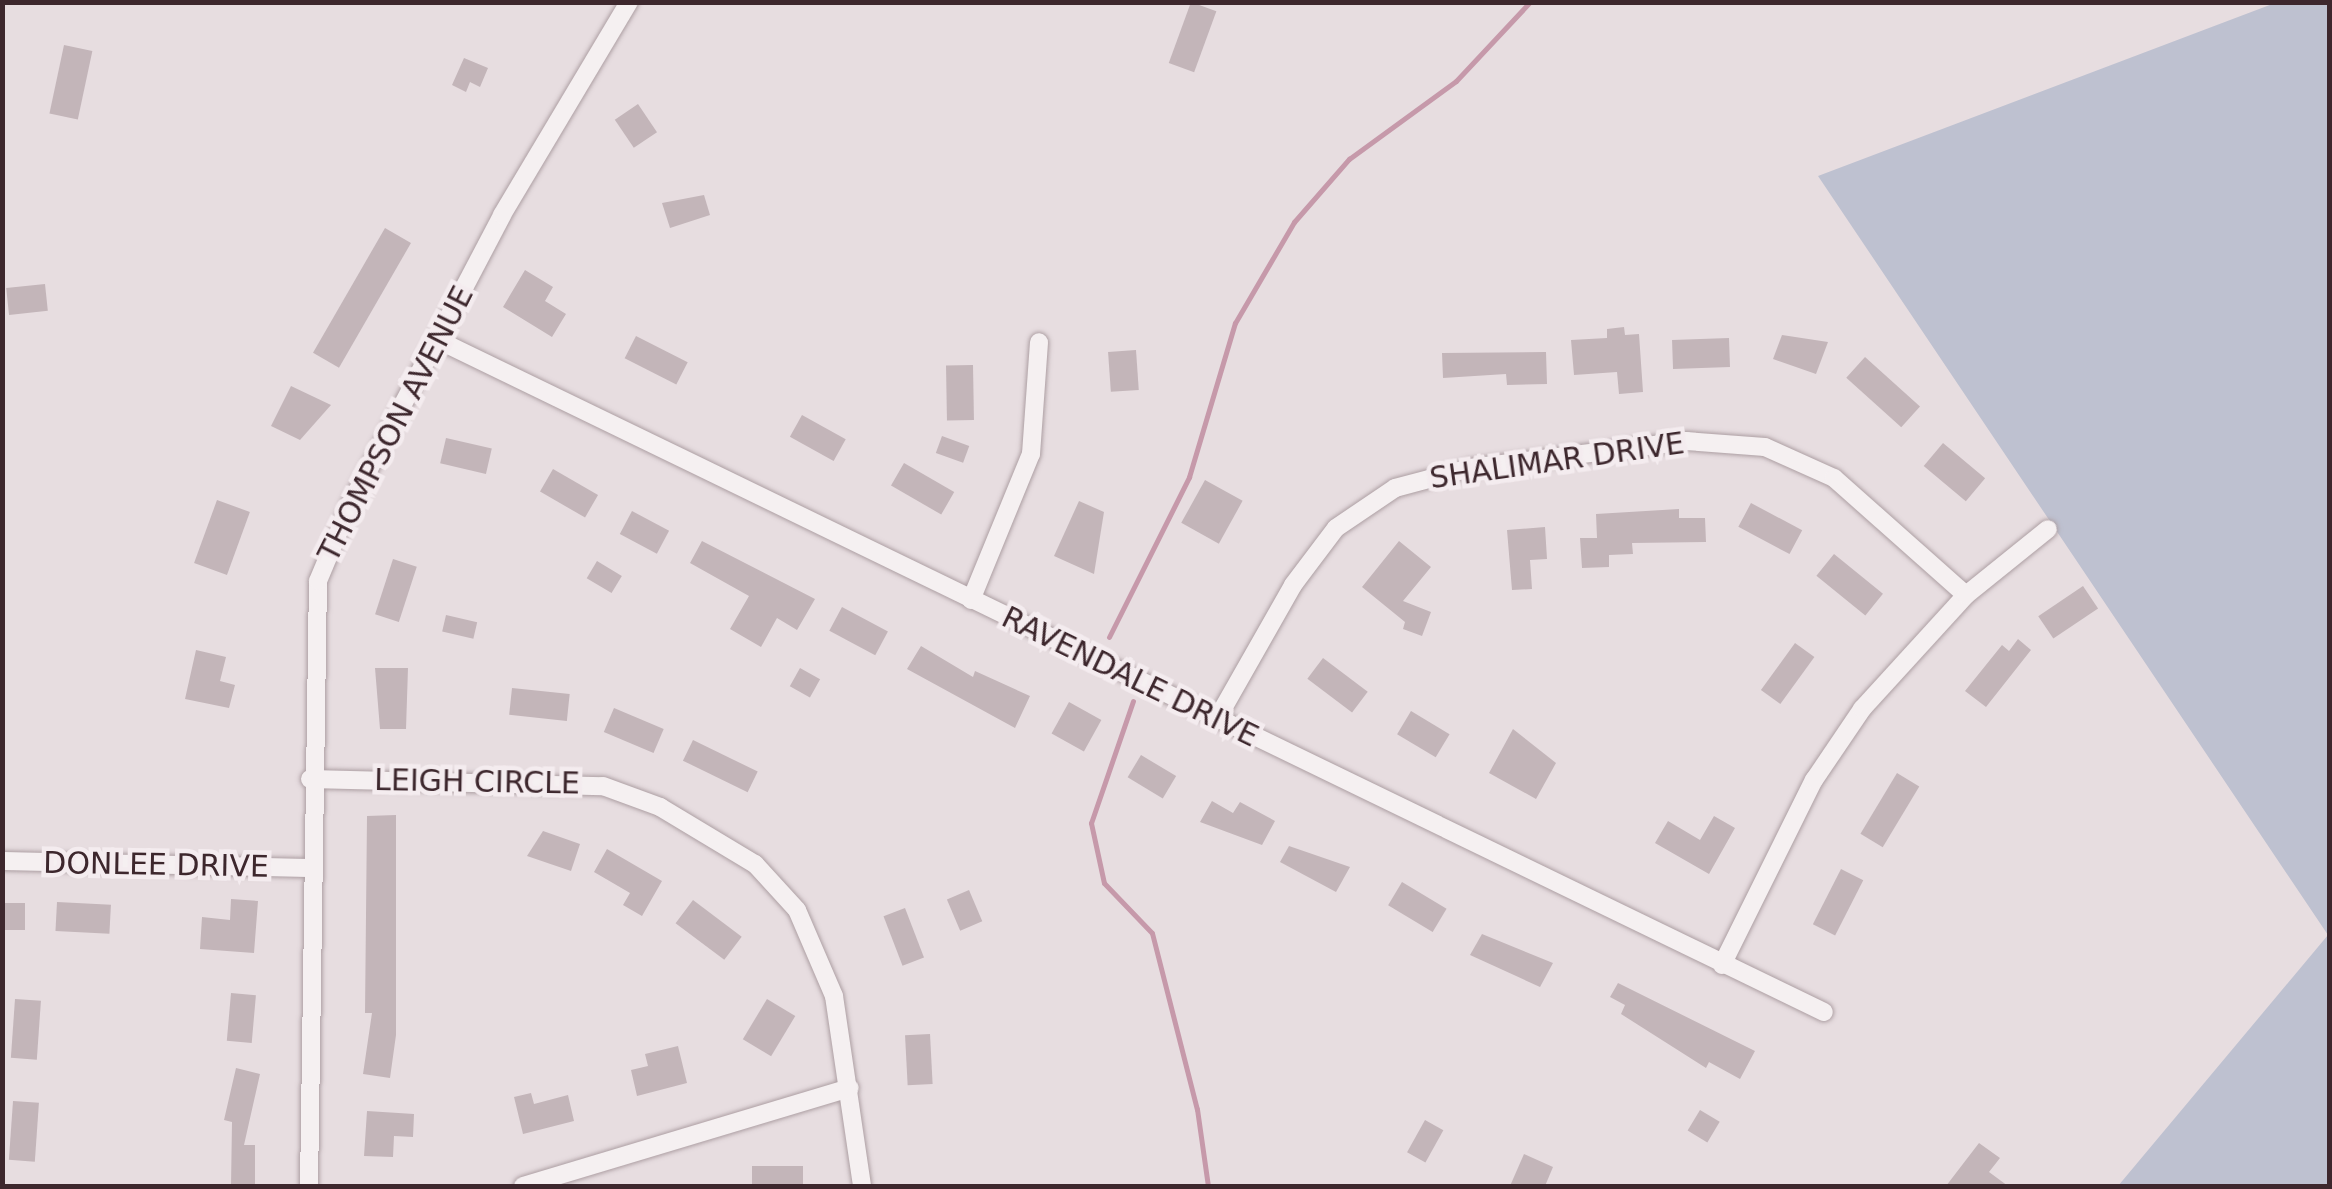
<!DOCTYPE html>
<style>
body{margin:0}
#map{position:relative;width:2332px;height:1189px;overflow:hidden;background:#e7dde0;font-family:"DejaVu Sans",sans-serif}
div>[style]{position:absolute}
.green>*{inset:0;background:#bec1d0}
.stream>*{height:5px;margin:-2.5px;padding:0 2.5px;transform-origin:2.5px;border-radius:2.5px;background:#c699aa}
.building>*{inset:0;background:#c3b5b9;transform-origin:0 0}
.roads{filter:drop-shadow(0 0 2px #ad9fa3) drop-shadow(0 0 2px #ad9fa3)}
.minor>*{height:18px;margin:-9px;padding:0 9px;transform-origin:9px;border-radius:9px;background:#f5f0f1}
span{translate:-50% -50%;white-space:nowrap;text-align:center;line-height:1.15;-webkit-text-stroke:9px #f4ecef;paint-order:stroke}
.street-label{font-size:30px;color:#3d272d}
.frame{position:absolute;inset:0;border:5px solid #3d272d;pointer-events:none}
</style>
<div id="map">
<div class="green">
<div style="clip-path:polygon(2275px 3px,2329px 3px,2329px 1186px,2118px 1186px,2328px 935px,1818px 176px)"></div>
</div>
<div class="stream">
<div style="left:1109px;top:637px;width:179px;rotate:-63.4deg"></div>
<div style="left:1189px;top:477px;width:161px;rotate:-73.4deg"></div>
<div style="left:1235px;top:323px;width:117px;rotate:-59.7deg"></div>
<div style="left:1294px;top:222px;width:84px;rotate:-48.9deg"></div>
<div style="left:1349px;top:159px;width:132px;rotate:-36.1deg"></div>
<div style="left:1456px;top:81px;width:108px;rotate:-46.9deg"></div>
<div style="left:1133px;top:701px;width:129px;rotate:109deg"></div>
<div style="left:1091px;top:823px;width:61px;rotate:77.8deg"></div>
<div style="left:1104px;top:883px;width:69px;rotate:46.2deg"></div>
<div style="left:1152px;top:933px;width:182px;rotate:75.7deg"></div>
<div style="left:1197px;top:1109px;width:78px;rotate:81.9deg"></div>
</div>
<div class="building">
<div style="left:1191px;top:2px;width:27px;height:65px;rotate:20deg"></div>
<div style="left:64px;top:45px;width:29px;height:70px;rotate:12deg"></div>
<div style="clip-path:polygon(464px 58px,488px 68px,480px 87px,470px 82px,466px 92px,452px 85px)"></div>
<div style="left:638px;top:104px;width:34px;height:28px;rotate:56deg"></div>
<div style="clip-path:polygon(704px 195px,710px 215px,670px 228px,662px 203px)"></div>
<div style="left:385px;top:228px;width:30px;height:144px;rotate:30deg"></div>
<div style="clip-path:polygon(525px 270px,553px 287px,545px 301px,566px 314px,552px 337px,503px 307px)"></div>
<div style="left:45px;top:284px;width:27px;height:39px;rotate:84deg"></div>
<div style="clip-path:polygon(1624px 327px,1625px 335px,1639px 334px,1643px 392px,1619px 394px,1617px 372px,1574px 375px,1571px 340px,1607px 338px,1607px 329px)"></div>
<div style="clip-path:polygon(1782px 335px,1828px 342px,1816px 374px,1773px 359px)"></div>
<div style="left:636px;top:336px;width:58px;height:25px;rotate:27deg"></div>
<div style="left:1729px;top:338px;width:29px;height:57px;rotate:88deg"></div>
<div style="left:1136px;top:350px;width:40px;height:28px;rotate:86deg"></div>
<div style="clip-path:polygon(1546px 352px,1547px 384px,1507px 385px,1506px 374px,1443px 378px,1442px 353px)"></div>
<div style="left:1865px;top:357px;width:74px;height:28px;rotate:42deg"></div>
<div style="left:973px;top:365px;width:55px;height:27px;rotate:89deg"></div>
<div style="clip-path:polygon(291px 386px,331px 405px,300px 440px,271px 426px)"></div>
<div style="left:802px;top:415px;width:50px;height:25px;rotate:29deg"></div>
<div style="left:942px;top:436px;width:29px;height:18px;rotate:20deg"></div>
<div style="left:446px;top:438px;width:47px;height:26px;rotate:13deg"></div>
<div style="left:1943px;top:443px;width:55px;height:30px;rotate:40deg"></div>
<div style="left:904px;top:463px;width:58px;height:26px;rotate:30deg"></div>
<div style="left:553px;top:469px;width:52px;height:26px;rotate:30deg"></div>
<div style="left:1205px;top:480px;width:43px;height:49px;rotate:29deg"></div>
<div style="left:217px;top:500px;width:35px;height:67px;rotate:20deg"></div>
<div style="clip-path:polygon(1079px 501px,1104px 512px,1094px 574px,1054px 556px)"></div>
<div style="left:1751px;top:503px;width:58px;height:27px;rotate:28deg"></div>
<div style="clip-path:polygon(1679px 509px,1679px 518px,1705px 518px,1706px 542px,1632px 543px,1633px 554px,1609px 555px,1609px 567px,1582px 568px,1580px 538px,1597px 538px,1596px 514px)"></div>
<div style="left:632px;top:511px;width:42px;height:26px;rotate:28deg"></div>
<div style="clip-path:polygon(1545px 527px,1547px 559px,1530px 560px,1532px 589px,1512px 590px,1507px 530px)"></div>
<div style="clip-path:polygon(702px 541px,815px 599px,797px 630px,777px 618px,761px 647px,730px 629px,749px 596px,690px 563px)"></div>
<div style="clip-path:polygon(1399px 541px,1431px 567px,1403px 601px,1431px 612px,1422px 636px,1403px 629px,1405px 622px,1362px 587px)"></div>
<div style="left:1834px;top:554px;width:63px;height:28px;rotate:39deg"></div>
<div style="left:393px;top:559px;width:25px;height:58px;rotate:18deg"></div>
<div style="left:597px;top:561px;width:29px;height:20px;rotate:31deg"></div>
<div style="left:2083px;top:586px;width:27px;height:54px;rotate:56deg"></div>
<div style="left:842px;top:607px;width:52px;height:27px;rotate:28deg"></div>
<div style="left:446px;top:615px;width:32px;height:17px;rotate:13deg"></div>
<div style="clip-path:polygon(2018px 639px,2031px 650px,1986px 707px,1965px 691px,2002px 645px,2009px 651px)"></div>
<div style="left:1795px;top:643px;width:24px;height:58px;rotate:36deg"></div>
<div style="clip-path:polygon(921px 646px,973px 677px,975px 671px,1030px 696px,1015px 728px,907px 669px)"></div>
<div style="clip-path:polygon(196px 650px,226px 657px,220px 681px,235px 685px,229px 708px,185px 699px)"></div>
<div style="left:1323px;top:658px;width:56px;height:26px;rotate:37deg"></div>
<div style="clip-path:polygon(375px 668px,408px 668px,406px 729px,380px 729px)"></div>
<div style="left:800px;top:668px;width:23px;height:21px;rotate:29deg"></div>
<div style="left:512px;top:688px;width:58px;height:27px;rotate:6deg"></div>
<div style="left:1069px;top:702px;width:37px;height:36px;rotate:29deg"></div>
<div style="left:614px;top:708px;width:54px;height:26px;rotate:23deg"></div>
<div style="left:1411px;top:711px;width:45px;height:27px;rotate:31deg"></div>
<div style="clip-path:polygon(1513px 729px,1556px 763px,1536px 799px,1489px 773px)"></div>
<div style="left:693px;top:740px;width:72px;height:23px;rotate:26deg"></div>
<div style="left:1141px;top:755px;width:41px;height:26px;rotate:31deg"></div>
<div style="left:1897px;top:773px;width:26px;height:71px;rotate:31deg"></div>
<div style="clip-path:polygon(1212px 801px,1233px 813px,1240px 802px,1275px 821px,1262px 845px,1200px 822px)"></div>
<div style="clip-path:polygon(396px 815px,396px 1035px,390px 1078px,363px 1074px,372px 1013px,365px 1013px,367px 816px)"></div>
<div style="clip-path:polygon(1714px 816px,1735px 828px,1709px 874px,1655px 843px,1668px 821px,1700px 840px)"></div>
<div style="clip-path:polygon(543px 831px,580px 844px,571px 871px,527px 856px)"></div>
<div style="clip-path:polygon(1289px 846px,1350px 867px,1336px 892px,1280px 862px)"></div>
<div style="clip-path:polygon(607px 849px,662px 881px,642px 916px,623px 905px,630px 893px,594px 872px)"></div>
<div style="left:1841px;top:869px;width:25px;height:62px;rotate:27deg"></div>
<div style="left:1402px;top:882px;width:52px;height:27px;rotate:31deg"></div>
<div style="left:969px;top:890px;width:34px;height:24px;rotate:67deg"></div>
<div style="clip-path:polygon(231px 899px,258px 901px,254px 953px,200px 949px,202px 917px,230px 920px)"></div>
<div style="left:693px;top:900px;width:61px;height:29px;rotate:37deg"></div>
<div style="left:57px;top:902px;width:54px;height:29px;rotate:3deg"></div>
<div style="left:2px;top:903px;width:23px;height:27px"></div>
<div style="left:905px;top:908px;width:53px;height:23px;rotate:69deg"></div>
<div style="clip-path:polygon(1482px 934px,1553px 963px,1540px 987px,1470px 955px)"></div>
<div style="clip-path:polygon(1618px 983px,1755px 1051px,1740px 1079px,1709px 1062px,1706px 1068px,1621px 1014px,1625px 1005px,1610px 997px)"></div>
<div style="left:231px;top:993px;width:25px;height:48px;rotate:5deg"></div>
<div style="left:15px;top:999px;width:26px;height:59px;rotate:4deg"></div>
<div style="left:767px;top:999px;width:33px;height:47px;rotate:31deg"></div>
<div style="left:930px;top:1034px;width:50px;height:25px;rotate:87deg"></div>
<div style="clip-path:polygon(678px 1046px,687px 1083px,637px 1096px,631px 1070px,648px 1066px,645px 1054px)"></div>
<div style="clip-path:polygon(236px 1068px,260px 1074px,244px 1145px,255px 1145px,255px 1186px,231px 1186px,232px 1122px,224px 1120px)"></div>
<div style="clip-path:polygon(531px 1093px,534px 1104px,568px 1095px,574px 1121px,523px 1134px,514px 1097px)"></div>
<div style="left:13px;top:1101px;width:26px;height:59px;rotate:4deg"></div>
<div style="left:1700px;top:1110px;width:23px;height:24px;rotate:31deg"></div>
<div style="clip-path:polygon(367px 1111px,414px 1114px,413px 1137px,394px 1136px,393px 1157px,364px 1156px)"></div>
<div style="left:1425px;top:1120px;width:21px;height:37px;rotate:29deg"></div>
<div style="clip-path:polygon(1979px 1143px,2000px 1158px,1989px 1172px,2008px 1186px,1946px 1186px)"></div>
<div style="clip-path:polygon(1524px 1154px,1553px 1167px,1545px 1186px,1510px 1186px)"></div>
<div style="left:803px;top:1166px;width:20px;height:51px;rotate:90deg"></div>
</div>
<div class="roads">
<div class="minor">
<div style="left:438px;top:340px;width:1540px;rotate:25.87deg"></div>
<div style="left:971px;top:600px;width:158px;rotate:-67.7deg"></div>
<div style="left:1031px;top:454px;width:112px;rotate:-85.9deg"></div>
<div style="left:1217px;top:719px;width:154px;rotate:-60.4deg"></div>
<div style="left:1293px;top:585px;width:71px;rotate:-53deg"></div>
<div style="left:1336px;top:528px;width:71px;rotate:-34.1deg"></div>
<div style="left:1395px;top:488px;width:78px;rotate:-14.9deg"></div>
<div style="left:1470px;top:468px;width:218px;rotate:-7.1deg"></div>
<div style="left:1686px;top:441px;width:79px;rotate:4.3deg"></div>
<div style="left:1765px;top:447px;width:76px;rotate:24.2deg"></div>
<div style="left:1834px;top:478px;width:176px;rotate:41.6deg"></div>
<div style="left:310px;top:779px;width:293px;rotate:1.4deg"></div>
<div style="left:603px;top:786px;width:61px;rotate:20.2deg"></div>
<div style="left:660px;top:807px;width:111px;rotate:31deg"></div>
<div style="left:755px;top:864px;width:62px;rotate:47.6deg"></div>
<div style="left:797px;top:910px;width:94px;rotate:66.7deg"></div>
<div style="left:834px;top:996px;width:192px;rotate:81.6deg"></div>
<div style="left:2px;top:861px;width:308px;rotate:1.3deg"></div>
<div style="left:1722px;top:965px;width:207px;rotate:-63.6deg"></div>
<div style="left:1814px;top:780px;width:86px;rotate:-55.9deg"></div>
<div style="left:1862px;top:709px;width:154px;rotate:-47.6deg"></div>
<div style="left:1966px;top:595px;width:105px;rotate:-38.8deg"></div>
<div style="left:309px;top:1186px;width:605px;rotate:-89.15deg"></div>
<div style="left:318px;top:581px;width:82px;rotate:-67.2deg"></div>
<div style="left:350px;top:505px;width:327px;rotate:-62.3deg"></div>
<div style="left:502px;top:215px;width:248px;rotate:-59.2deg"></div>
<div style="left:523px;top:1186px;width:341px;rotate:-16.7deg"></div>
</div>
</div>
<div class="street-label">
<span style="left:396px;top:424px;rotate:-63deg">THOMPSON AVENUE</span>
<span style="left:1557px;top:461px;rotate:-8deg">SHALIMAR DRIVE</span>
<span style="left:1130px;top:677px;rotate:26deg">RAVENDALE DRIVE</span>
<span style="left:477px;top:782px;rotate:1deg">LEIGH CIRCLE</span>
<span style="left:156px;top:865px;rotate:1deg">DONLEE DRIVE</span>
</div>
<div class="frame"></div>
</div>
